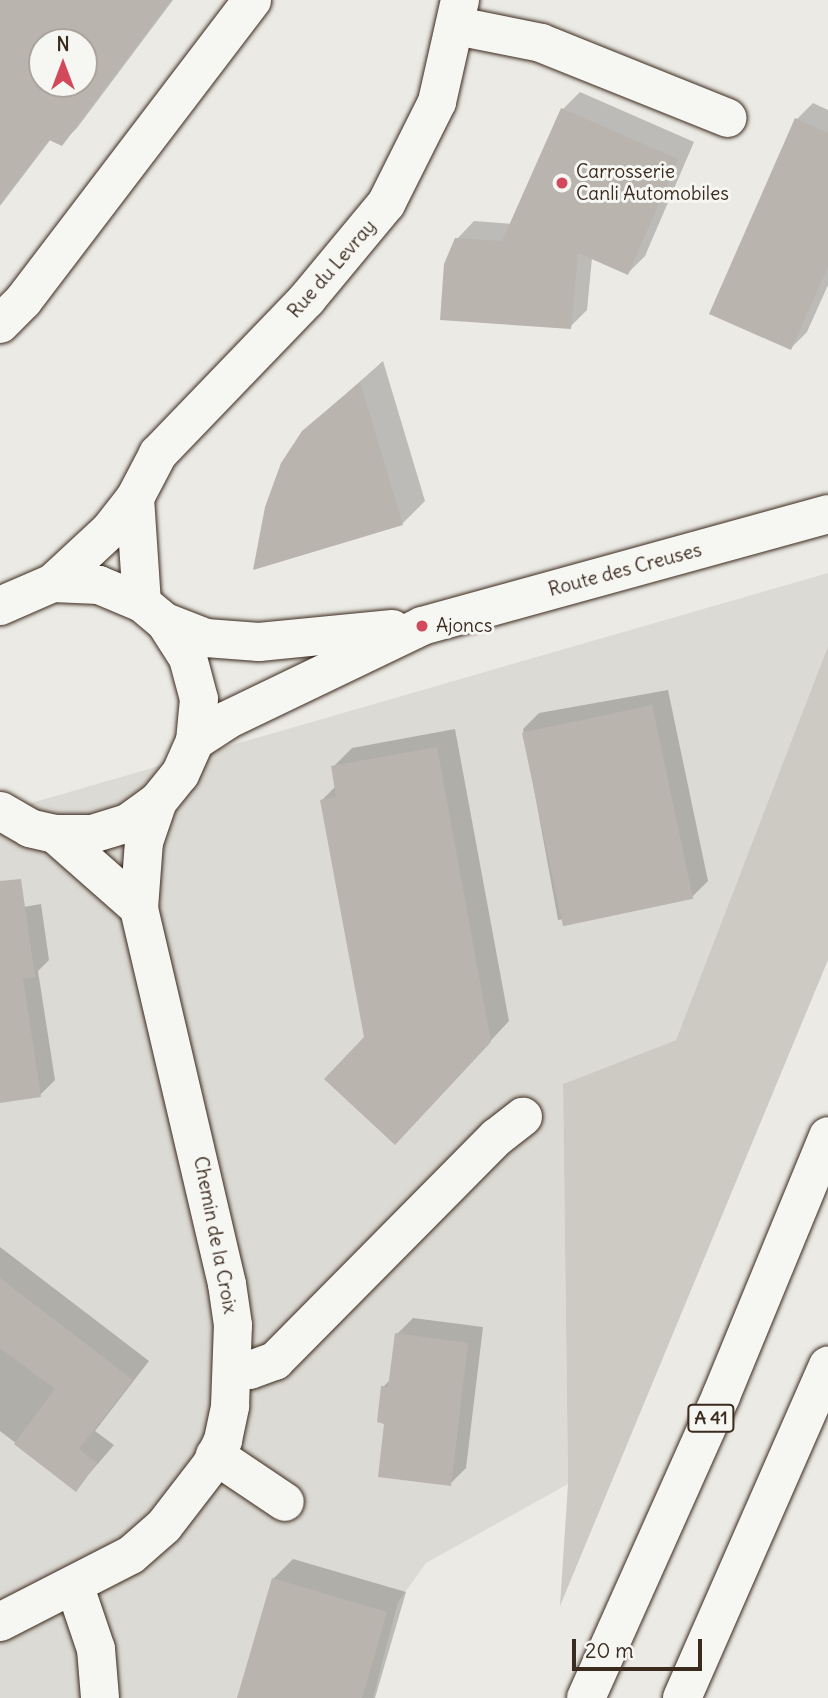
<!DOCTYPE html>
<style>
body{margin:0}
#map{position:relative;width:828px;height:1698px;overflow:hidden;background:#ebeae5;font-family:Delius,sans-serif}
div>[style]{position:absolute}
.built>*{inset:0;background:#dcdad4}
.green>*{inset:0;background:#cdcac4}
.shadow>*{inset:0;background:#0003}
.building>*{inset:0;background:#bab4ae;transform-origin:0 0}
.roads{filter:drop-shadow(0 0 2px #3b2a1e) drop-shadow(0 0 2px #3b2a1e)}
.minor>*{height:38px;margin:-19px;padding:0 19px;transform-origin:19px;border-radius:19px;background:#f6f6f2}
.major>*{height:38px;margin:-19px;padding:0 19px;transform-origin:19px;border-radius:19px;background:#f6f6f2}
.highway>*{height:38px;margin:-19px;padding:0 19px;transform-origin:19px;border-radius:19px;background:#f6f6f2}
.dots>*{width:19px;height:19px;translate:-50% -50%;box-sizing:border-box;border:4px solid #f6f6f2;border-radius:50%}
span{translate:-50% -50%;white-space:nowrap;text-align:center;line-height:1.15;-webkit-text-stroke:6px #f6f6f2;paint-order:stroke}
.shield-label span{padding:2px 5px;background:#f6f6f2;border:2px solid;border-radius:5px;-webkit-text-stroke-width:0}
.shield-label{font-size:18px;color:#3b2a1e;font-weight:700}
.poi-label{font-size:19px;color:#3b2a1e}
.left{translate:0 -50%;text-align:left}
.street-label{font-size:19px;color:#3b2a1e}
.north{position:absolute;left:28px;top:28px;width:70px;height:70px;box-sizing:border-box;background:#f6f6f2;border:2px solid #aba49d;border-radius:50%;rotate:0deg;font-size:19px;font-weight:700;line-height:28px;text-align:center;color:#3b2a1e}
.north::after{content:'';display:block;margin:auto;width:24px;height:32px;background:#d1495b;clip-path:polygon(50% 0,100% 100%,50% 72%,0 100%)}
.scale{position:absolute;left:572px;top:1639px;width:130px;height:32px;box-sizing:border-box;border:4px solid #3b2a1e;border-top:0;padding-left:9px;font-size:21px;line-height:24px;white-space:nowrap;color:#3b2a1e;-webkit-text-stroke:5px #f6f6f2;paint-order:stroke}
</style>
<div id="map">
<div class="built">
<div style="clip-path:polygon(828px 573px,828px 646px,676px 1040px,563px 1084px,568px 1484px,426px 1563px,398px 1602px,373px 1698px,0 1698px,0 812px)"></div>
</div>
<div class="green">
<div style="clip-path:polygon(828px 646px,828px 960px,560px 1606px,568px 1484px,563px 1084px,676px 1040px)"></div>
</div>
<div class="shadow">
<div style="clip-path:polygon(evenodd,0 0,173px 0,77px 128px,61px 144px,51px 139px,0 206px,0 0,42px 42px,84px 42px,84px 84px,42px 84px,42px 42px)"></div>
<div style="clip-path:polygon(580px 92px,694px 142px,645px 256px,628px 273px,592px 258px,587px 310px,570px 327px,457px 239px,474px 221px,512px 224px,563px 109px)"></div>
<div style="clip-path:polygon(813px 103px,828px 110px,828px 285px,807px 332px,791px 348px,797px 119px)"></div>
<div style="clip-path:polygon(383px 361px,425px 501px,402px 524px,303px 432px)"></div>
<div style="clip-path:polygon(668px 690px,708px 881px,692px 897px,558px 920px,523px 729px,539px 713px)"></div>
<div style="clip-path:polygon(455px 729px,509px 1021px,413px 1124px,366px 1037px,322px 800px,336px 786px,333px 767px,352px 748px)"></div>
<div style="clip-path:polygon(41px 904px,49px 960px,38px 971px,55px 1080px,40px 1095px,0 1101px,0 911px)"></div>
<div style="clip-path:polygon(0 1247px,149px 1361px,95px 1431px,114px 1445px,76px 1489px,0 1431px)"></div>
<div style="clip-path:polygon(413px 1318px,483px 1327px,466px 1468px,450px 1484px,386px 1422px,383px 1387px,391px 1379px,397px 1334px)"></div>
<div style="clip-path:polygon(293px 1559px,406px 1592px,375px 1698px,239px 1698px,273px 1579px)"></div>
</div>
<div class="building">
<div style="clip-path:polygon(evenodd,0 0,171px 0,62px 146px,49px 140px,0 204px,0 0,42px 42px,84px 42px,84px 84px,42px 84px,42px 42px)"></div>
<div style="clip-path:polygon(561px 108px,678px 159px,628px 275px,578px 253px,571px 329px,440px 320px,444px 264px,455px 238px,502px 241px)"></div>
<div style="clip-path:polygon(795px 118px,828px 133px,828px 267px,791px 350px,709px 314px)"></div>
<div style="clip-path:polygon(360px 382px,403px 525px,253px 570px,265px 507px,281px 463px,302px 431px)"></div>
<div style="left:652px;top:705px;width:198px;height:133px;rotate:78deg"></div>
<div style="clip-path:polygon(437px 747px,491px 1042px,395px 1145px,324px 1079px,364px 1037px,320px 800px,336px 797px,331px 766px)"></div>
<div style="clip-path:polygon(21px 879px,35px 977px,23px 978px,41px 1097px,0 1103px,0 881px)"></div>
<div style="clip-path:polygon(0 1278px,133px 1380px,79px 1449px,97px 1463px,76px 1492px,14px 1444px,55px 1389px,0 1348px)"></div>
<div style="clip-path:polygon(395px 1333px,468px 1343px,451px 1486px,378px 1477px,384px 1424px,377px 1422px,381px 1386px,388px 1387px)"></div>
<div style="clip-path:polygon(272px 1578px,387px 1612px,362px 1698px,237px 1698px)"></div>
</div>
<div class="roads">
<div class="minor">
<div style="left:457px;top:26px;width:86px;rotate:11.4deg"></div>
<div style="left:541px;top:43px;width:201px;rotate:21.9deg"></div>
<div style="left:0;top:324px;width:33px;rotate:-45deg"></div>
<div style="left:23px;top:301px;width:378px;rotate:-52.7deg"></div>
<div style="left:135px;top:498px;width:105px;rotate:86.2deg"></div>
<div style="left:53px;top:583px;width:78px;rotate:-42.9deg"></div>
<div style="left:110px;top:530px;width:41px;rotate:-52deg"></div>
<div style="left:135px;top:498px;width:50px;rotate:-62.4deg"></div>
<div style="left:158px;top:454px;width:215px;rotate:-46.1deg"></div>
<div style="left:307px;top:299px;width:124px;rotate:-50.3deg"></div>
<div style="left:386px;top:204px;width:114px;rotate:-63.4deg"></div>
<div style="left:437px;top:102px;width:105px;rotate:-77.3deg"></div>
<div style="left:55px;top:834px;width:112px;rotate:41.4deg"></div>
<div style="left:233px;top:1369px;width:17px;rotate:3deg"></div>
<div style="left:250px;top:1370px;width:27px;rotate:-20deg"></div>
<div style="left:275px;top:1361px;width:315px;rotate:-45.3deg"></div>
<div style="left:497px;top:1137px;width:33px;rotate:-38deg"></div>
<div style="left:215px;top:1455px;width:84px;rotate:33.9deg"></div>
<div style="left:75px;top:1587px;width:65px;rotate:71.3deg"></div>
<div style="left:96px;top:1649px;width:49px;rotate:85.3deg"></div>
<div style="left:0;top:1622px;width:147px;rotate:-27.1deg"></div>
<div style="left:131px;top:1555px;width:44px;rotate:-41.3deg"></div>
<div style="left:164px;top:1526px;width:77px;rotate:-52.4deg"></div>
<div style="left:211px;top:1465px;width:28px;rotate:-64deg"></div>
<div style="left:223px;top:1440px;width:35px;rotate:-78deg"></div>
<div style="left:230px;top:1406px;width:81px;rotate:-87.9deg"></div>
<div style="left:233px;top:1325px;width:41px;rotate:-98.3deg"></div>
<div style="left:227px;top:1284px;width:386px;rotate:-103.2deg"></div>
<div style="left:139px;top:908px;width:66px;rotate:-85.7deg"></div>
<div style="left:144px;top:842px;width:43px;rotate:-71.1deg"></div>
</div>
<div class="major">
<div style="left:0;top:606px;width:58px;rotate:-23.5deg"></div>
<div style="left:53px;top:583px;width:46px;rotate:2.5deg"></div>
<div style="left:99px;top:585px;width:47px;rotate:22.7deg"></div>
<div style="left:142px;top:603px;width:30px;rotate:40deg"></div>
<div style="left:165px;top:622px;width:43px;rotate:57.4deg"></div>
<div style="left:188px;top:658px;width:42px;rotate:75deg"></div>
<div style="left:199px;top:699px;width:42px;rotate:95.4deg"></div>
<div style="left:195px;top:741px;width:36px;rotate:114deg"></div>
<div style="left:180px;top:774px;width:35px;rotate:129deg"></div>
<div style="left:158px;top:801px;width:37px;rotate:144deg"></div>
<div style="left:128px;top:823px;width:38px;rotate:163deg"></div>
<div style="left:92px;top:834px;width:37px;rotate:180deg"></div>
<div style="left:55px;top:834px;width:26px;rotate:-167deg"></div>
<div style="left:30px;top:828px;width:34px;rotate:-150deg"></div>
<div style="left:165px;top:622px;width:44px;rotate:21.3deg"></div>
<div style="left:206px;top:638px;width:53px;rotate:4.3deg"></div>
<div style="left:259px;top:642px;width:134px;rotate:-5.6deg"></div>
<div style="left:195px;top:741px;width:38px;rotate:-33deg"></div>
<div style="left:227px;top:720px;width:216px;rotate:-25.7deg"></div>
<div style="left:422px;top:626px;width:421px;rotate:-15.4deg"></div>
</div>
<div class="highway">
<div style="left:586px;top:1698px;width:331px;rotate:-65.9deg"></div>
<div style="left:721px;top:1396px;width:281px;rotate:-67.6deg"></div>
<div style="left:682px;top:1698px;width:363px;rotate:-66.3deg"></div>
</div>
</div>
<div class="dots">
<div style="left:562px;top:183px;background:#d1495b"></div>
<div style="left:422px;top:626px;background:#d1495b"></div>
</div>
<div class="shield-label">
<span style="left:711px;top:1418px">A 41</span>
</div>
<div class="poi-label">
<span class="left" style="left:576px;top:183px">Carrosserie<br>Canli Automobiles</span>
<span class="left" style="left:436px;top:626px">Ajoncs</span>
</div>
<div class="street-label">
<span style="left:332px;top:269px;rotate:-49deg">Rue du Levray</span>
<span style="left:625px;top:570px;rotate:-15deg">Route des Creuses</span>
<span style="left:215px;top:1235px;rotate:79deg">Chemin de la Croix</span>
</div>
<div class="north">N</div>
<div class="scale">20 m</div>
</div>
